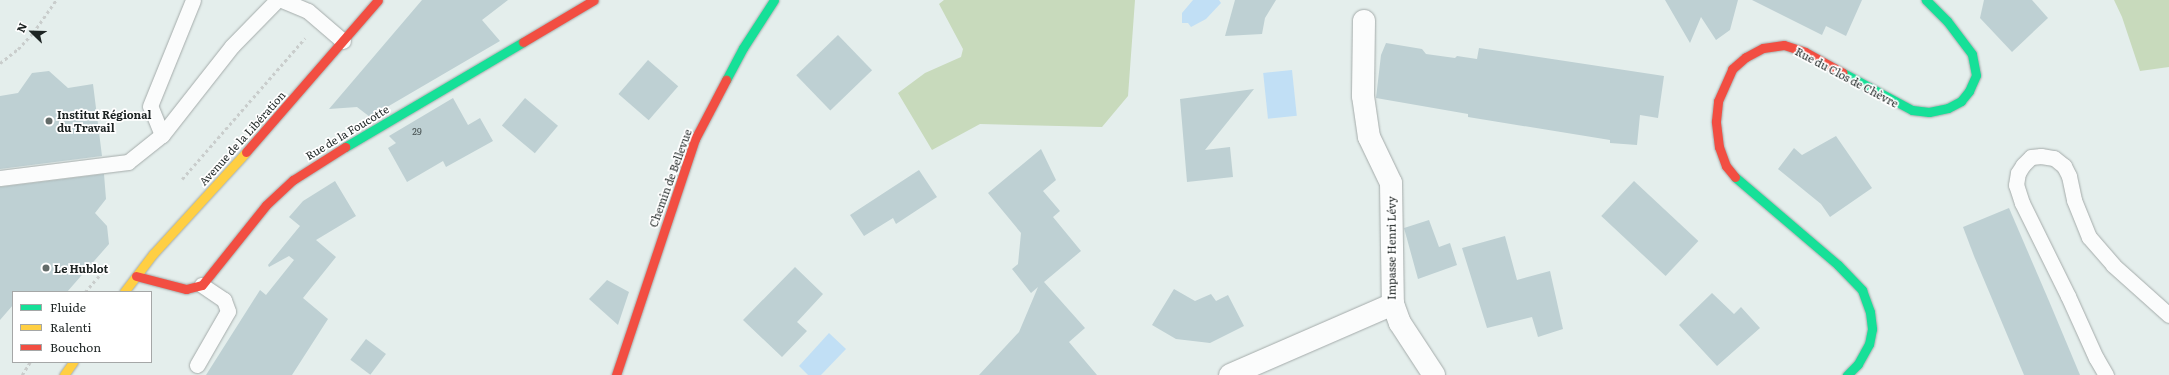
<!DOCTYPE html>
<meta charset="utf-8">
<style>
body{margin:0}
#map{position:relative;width:2169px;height:375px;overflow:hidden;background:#e4eeec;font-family:Literata,serif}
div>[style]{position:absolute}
.forest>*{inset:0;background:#c8dabc}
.water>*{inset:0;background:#c1dff5;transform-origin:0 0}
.building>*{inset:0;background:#bed0d3;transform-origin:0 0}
.path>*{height:2.5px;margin-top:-1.25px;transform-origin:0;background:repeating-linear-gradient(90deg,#c9cdcc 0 3px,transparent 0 6px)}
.roads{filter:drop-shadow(0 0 1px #a4abaa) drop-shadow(0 0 1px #a4abaa)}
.lane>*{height:15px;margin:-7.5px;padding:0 7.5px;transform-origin:7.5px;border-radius:7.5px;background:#fbfcfc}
.street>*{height:22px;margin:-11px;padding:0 11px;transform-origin:11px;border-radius:11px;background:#fbfcfc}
.fast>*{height:9px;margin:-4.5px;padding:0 4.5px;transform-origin:4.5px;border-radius:4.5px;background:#16e098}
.slow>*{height:9px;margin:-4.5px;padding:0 4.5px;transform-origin:4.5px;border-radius:4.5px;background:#ffcf43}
.jam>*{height:9px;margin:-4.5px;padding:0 4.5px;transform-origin:4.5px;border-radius:4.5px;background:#f24e42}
.dots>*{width:11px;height:11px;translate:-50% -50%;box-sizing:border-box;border:2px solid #fff;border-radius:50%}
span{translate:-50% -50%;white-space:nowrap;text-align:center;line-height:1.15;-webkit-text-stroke:3.5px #fff;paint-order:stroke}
.number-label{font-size:9px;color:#454f4f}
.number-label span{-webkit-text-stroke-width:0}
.street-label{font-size:11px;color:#1d2423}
.poi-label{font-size:11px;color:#1d2423;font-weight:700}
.left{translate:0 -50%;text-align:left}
.legend{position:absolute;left:12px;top:291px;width:140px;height:72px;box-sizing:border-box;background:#fff;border:1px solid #a5a7a7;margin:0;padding:5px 7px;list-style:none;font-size:12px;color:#1d2423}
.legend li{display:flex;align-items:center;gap:8px;height:20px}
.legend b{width:20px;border:1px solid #a5a7a7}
.north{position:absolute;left:12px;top:12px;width:40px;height:40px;-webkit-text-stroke:3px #fff;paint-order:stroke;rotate:293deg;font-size:11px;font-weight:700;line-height:16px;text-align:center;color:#1d2423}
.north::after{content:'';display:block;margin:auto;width:14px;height:18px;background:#1d2423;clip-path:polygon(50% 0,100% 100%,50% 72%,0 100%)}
</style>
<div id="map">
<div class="forest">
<div style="clip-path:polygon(944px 0,1135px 0,1128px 96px,1102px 127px,980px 124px,932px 150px,898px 93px,925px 73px,961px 57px,963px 49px,939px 4px)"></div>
<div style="clip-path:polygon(2114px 0,2169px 0,2169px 67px,2140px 71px,2122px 17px)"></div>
</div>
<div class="water">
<div style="clip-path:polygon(1193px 0,1219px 0,1221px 3px,1206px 19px,1191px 27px,1188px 23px,1182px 23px,1182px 13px)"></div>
<div style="left:1292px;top:70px;width:46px;height:29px;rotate:84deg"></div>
<div style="clip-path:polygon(829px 333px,846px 349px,821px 375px,808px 375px,799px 366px)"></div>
</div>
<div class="building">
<div style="clip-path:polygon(422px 0,508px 0,482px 20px,500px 41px,370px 117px,357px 107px,329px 109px)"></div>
<div style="clip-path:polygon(1235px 0,1276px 0,1265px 18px,1262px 34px,1225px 36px)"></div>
<div style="clip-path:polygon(1665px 0,1738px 0,1730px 30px,1716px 40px,1701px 17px,1690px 43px)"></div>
<div style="clip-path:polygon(1752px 0,1862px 0,1846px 36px,1826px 26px,1822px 35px)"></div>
<div style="clip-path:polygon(1984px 0,2032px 0,2048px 18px,2012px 52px,1980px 18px)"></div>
<div style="left:838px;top:35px;width:49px;height:58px;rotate:46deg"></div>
<div style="clip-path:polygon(1386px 43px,1422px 49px,1426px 54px,1455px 58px,1457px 56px,1477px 59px,1479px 48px,1664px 76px,1658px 118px,1640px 115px,1637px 145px,1610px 143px,1610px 140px,1468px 117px,1468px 114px,1376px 98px,1381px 55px)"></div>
<div style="left:648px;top:60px;width:40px;height:45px;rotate:41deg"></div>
<div style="clip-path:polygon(49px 71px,68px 88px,93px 84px,102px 156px,0 169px,0 96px,18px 93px,32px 73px)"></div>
<div style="clip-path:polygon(1254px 89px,1205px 150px,1230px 147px,1233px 177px,1187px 182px,1180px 99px)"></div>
<div style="clip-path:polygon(453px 98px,468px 125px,480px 118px,493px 141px,446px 167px,443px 161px,407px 182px,388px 148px,396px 143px,389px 136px)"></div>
<div style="left:525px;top:98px;width:43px;height:36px;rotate:40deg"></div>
<div style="clip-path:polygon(1836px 136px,1872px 188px,1830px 217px,1821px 204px,1778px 169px,1794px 148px,1802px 155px)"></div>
<div style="clip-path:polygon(1041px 149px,1056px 180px,1043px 191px,1060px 211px,1053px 217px,1081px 251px,1044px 282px,1085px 328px,1069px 342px,1097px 375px,979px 375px,1019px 332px,1038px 287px,1031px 293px,1012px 269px,1018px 264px,1021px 233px,988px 193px)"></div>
<div style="clip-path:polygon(919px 170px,937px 197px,896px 224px,893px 218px,864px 236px,850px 215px)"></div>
<div style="clip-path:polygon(104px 174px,106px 199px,95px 213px,107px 226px,109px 244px,67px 292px,13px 292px,13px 305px,0 320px,0 187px)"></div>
<div style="clip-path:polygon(335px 181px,356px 216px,316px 240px,336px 257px,303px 298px,328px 319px,292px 375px,206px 375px,260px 290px,266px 295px,294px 260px,289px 256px,269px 267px,268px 265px,300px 226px,289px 217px,303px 201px)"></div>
<div style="left:1634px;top:181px;width:88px;height:48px;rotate:43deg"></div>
<div style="clip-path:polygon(2009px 208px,2049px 301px,2080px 375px,2024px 375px,1974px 256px,1963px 227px)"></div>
<div style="clip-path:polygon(1429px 220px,1439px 247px,1450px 243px,1457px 265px,1418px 279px,1404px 228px)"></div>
<div style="clip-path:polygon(1505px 236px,1517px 280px,1550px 271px,1563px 329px,1538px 337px,1532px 317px,1487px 328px,1462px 248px)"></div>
<div style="clip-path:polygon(795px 267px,823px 294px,797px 322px,807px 331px,782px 357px,743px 320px)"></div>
<div style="clip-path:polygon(607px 280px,629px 292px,618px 325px,589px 299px)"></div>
<div style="clip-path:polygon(1174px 289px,1195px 301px,1211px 294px,1216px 301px,1228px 295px,1244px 326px,1210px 343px,1176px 339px,1152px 325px)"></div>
<div style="clip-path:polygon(1712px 293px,1734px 314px,1741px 307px,1760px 328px,1717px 366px,1679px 325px)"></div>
<div style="left:366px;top:339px;width:25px;height:26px;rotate:37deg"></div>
</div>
<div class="path">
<div style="left:0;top:63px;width:23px;rotate:-38deg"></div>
<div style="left:18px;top:49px;width:22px;rotate:-47deg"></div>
<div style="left:33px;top:33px;width:40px;rotate:-55.1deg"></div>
<div style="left:182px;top:179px;width:187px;rotate:-48.9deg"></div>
<div style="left:85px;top:292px;width:32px;rotate:-49deg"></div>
<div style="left:22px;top:375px;width:15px;rotate:-58deg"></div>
</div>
<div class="roads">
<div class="lane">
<div style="left:282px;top:0;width:28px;rotate:23deg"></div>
<div style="left:308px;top:11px;width:46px;rotate:40.6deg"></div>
<div style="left:162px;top:135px;width:31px;rotate:-112deg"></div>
<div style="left:150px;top:106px;width:114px;rotate:-67.9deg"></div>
<div style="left:0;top:178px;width:129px;rotate:-7.1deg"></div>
<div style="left:128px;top:162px;width:43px;rotate:-38.5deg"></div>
<div style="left:162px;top:135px;width:113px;rotate:-51.8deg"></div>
<div style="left:232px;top:46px;width:64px;rotate:-45.6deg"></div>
<div style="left:197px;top:365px;width:62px;rotate:-60.1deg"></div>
<div style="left:228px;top:311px;width:12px;rotate:-110deg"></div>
<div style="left:224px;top:300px;width:27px;rotate:-146deg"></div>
<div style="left:2106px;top:375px;width:20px;rotate:-120deg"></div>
<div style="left:2096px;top:358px;width:68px;rotate:-114.3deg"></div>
<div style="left:2068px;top:296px;width:104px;rotate:-116.3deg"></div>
<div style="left:2022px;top:203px;width:19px;rotate:-108deg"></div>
<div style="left:2016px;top:185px;width:12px;rotate:-81deg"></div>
<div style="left:2018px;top:173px;width:9px;rotate:-58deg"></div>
<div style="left:2023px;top:165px;width:11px;rotate:-45deg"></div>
<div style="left:2031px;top:157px;width:10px;rotate:-6deg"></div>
<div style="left:2041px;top:156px;width:13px;rotate:9deg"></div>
<div style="left:2054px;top:158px;width:13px;rotate:39deg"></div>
<div style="left:2064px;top:166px;width:11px;rotate:63deg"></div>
<div style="left:2069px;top:176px;width:25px;rotate:78deg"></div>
<div style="left:2074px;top:200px;width:40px;rotate:68deg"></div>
<div style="left:2089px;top:237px;width:37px;rotate:49deg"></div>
<div style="left:2113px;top:265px;width:75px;rotate:41.8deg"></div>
</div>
<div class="street">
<div style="left:1364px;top:21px;width:75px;rotate:90.8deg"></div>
<div style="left:1363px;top:96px;width:41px;rotate:81.7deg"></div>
<div style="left:1369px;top:137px;width:51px;rotate:64.4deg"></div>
<div style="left:1391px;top:183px;width:121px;rotate:89.1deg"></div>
<div style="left:1393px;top:304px;width:20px;rotate:70deg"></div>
<div style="left:1400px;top:323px;width:62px;rotate:56.8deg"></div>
<div style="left:1230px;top:375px;width:178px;rotate:-23.5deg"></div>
</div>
<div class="fast">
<div style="left:1843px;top:73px;width:78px;rotate:28.2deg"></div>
<div style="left:1912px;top:110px;width:17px;rotate:7deg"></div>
<div style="left:1929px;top:112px;width:19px;rotate:-12deg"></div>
<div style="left:1948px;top:108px;width:15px;rotate:-28deg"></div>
<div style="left:1961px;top:101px;width:13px;rotate:-51deg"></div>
<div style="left:1969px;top:91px;width:17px;rotate:-66deg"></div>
<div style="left:1976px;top:75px;width:21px;rotate:-101deg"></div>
<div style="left:1972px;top:54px;width:41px;rotate:-127.1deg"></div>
<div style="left:1947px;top:21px;width:30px;rotate:-135deg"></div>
<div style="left:726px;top:80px;width:36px;rotate:-62deg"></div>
<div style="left:743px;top:48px;width:57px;rotate:-57.1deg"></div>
<div style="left:345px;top:147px;width:207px;rotate:-30.5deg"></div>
<div style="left:1735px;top:177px;width:135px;rotate:40.5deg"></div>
<div style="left:1838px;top:265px;width:35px;rotate:46deg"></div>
<div style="left:1862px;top:290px;width:23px;rotate:70deg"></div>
<div style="left:1870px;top:312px;width:17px;rotate:83deg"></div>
<div style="left:1872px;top:329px;width:15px;rotate:101deg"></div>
<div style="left:1869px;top:344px;width:23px;rotate:119deg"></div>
<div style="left:1858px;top:364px;width:16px;rotate:135deg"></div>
</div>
<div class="slow">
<div style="left:124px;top:292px;width:48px;rotate:-52.7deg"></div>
<div style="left:153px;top:254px;width:138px;rotate:-47.6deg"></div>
<div style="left:64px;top:375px;width:16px;rotate:-55deg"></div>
</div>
<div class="jam">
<div style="left:523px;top:42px;width:82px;rotate:-30.6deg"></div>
<div style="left:246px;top:152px;width:201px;rotate:-49deg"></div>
<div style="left:1735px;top:177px;width:14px;rotate:-129deg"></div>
<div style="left:1726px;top:166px;width:20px;rotate:-110deg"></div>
<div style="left:1719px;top:147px;width:26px;rotate:-97deg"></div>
<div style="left:1716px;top:121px;width:20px;rotate:-84deg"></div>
<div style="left:1718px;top:101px;width:35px;rotate:-66deg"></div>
<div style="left:1732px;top:69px;width:18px;rotate:-41deg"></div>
<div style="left:1746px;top:57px;width:19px;rotate:-28deg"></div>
<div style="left:1763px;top:48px;width:21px;rotate:-8deg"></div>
<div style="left:1784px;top:45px;width:22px;rotate:18deg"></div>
<div style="left:1805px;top:52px;width:43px;rotate:28.9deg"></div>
<div style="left:136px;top:276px;width:52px;rotate:14.6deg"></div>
<div style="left:186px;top:289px;width:16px;rotate:-14deg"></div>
<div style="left:202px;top:285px;width:102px;rotate:-51.3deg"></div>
<div style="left:266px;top:205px;width:37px;rotate:-43deg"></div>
<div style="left:293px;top:180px;width:62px;rotate:-32.4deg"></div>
<div style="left:616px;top:375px;width:249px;rotate:-71.5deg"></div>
<div style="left:695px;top:139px;width:67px;rotate:-62.3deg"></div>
</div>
</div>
<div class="dots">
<div style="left:49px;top:121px;background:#636b69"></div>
<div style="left:46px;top:268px;background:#636b69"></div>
</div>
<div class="number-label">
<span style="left:417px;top:131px">29</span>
</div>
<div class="street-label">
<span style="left:1847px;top:77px;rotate:28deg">Rue du Clos de Chèvre</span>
<span style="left:347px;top:132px;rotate:-31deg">Rue de la Foucotte</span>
<span style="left:242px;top:138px;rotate:-48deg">Avenue de la Libération</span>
<span style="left:670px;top:178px;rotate:-70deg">Chemin de Bellevue</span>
<span style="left:1391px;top:248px;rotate:-90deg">Impasse Henri Lévy</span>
</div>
<div class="poi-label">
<span class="left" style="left:57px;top:121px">Institut Régional<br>du Travail</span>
<span class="left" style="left:54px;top:268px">Le Hublot</span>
</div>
<ul class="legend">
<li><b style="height:5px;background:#16e098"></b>Fluide</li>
<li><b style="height:5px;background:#ffcf43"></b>Ralenti</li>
<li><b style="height:5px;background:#f24e42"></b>Bouchon</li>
</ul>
<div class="north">N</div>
</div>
